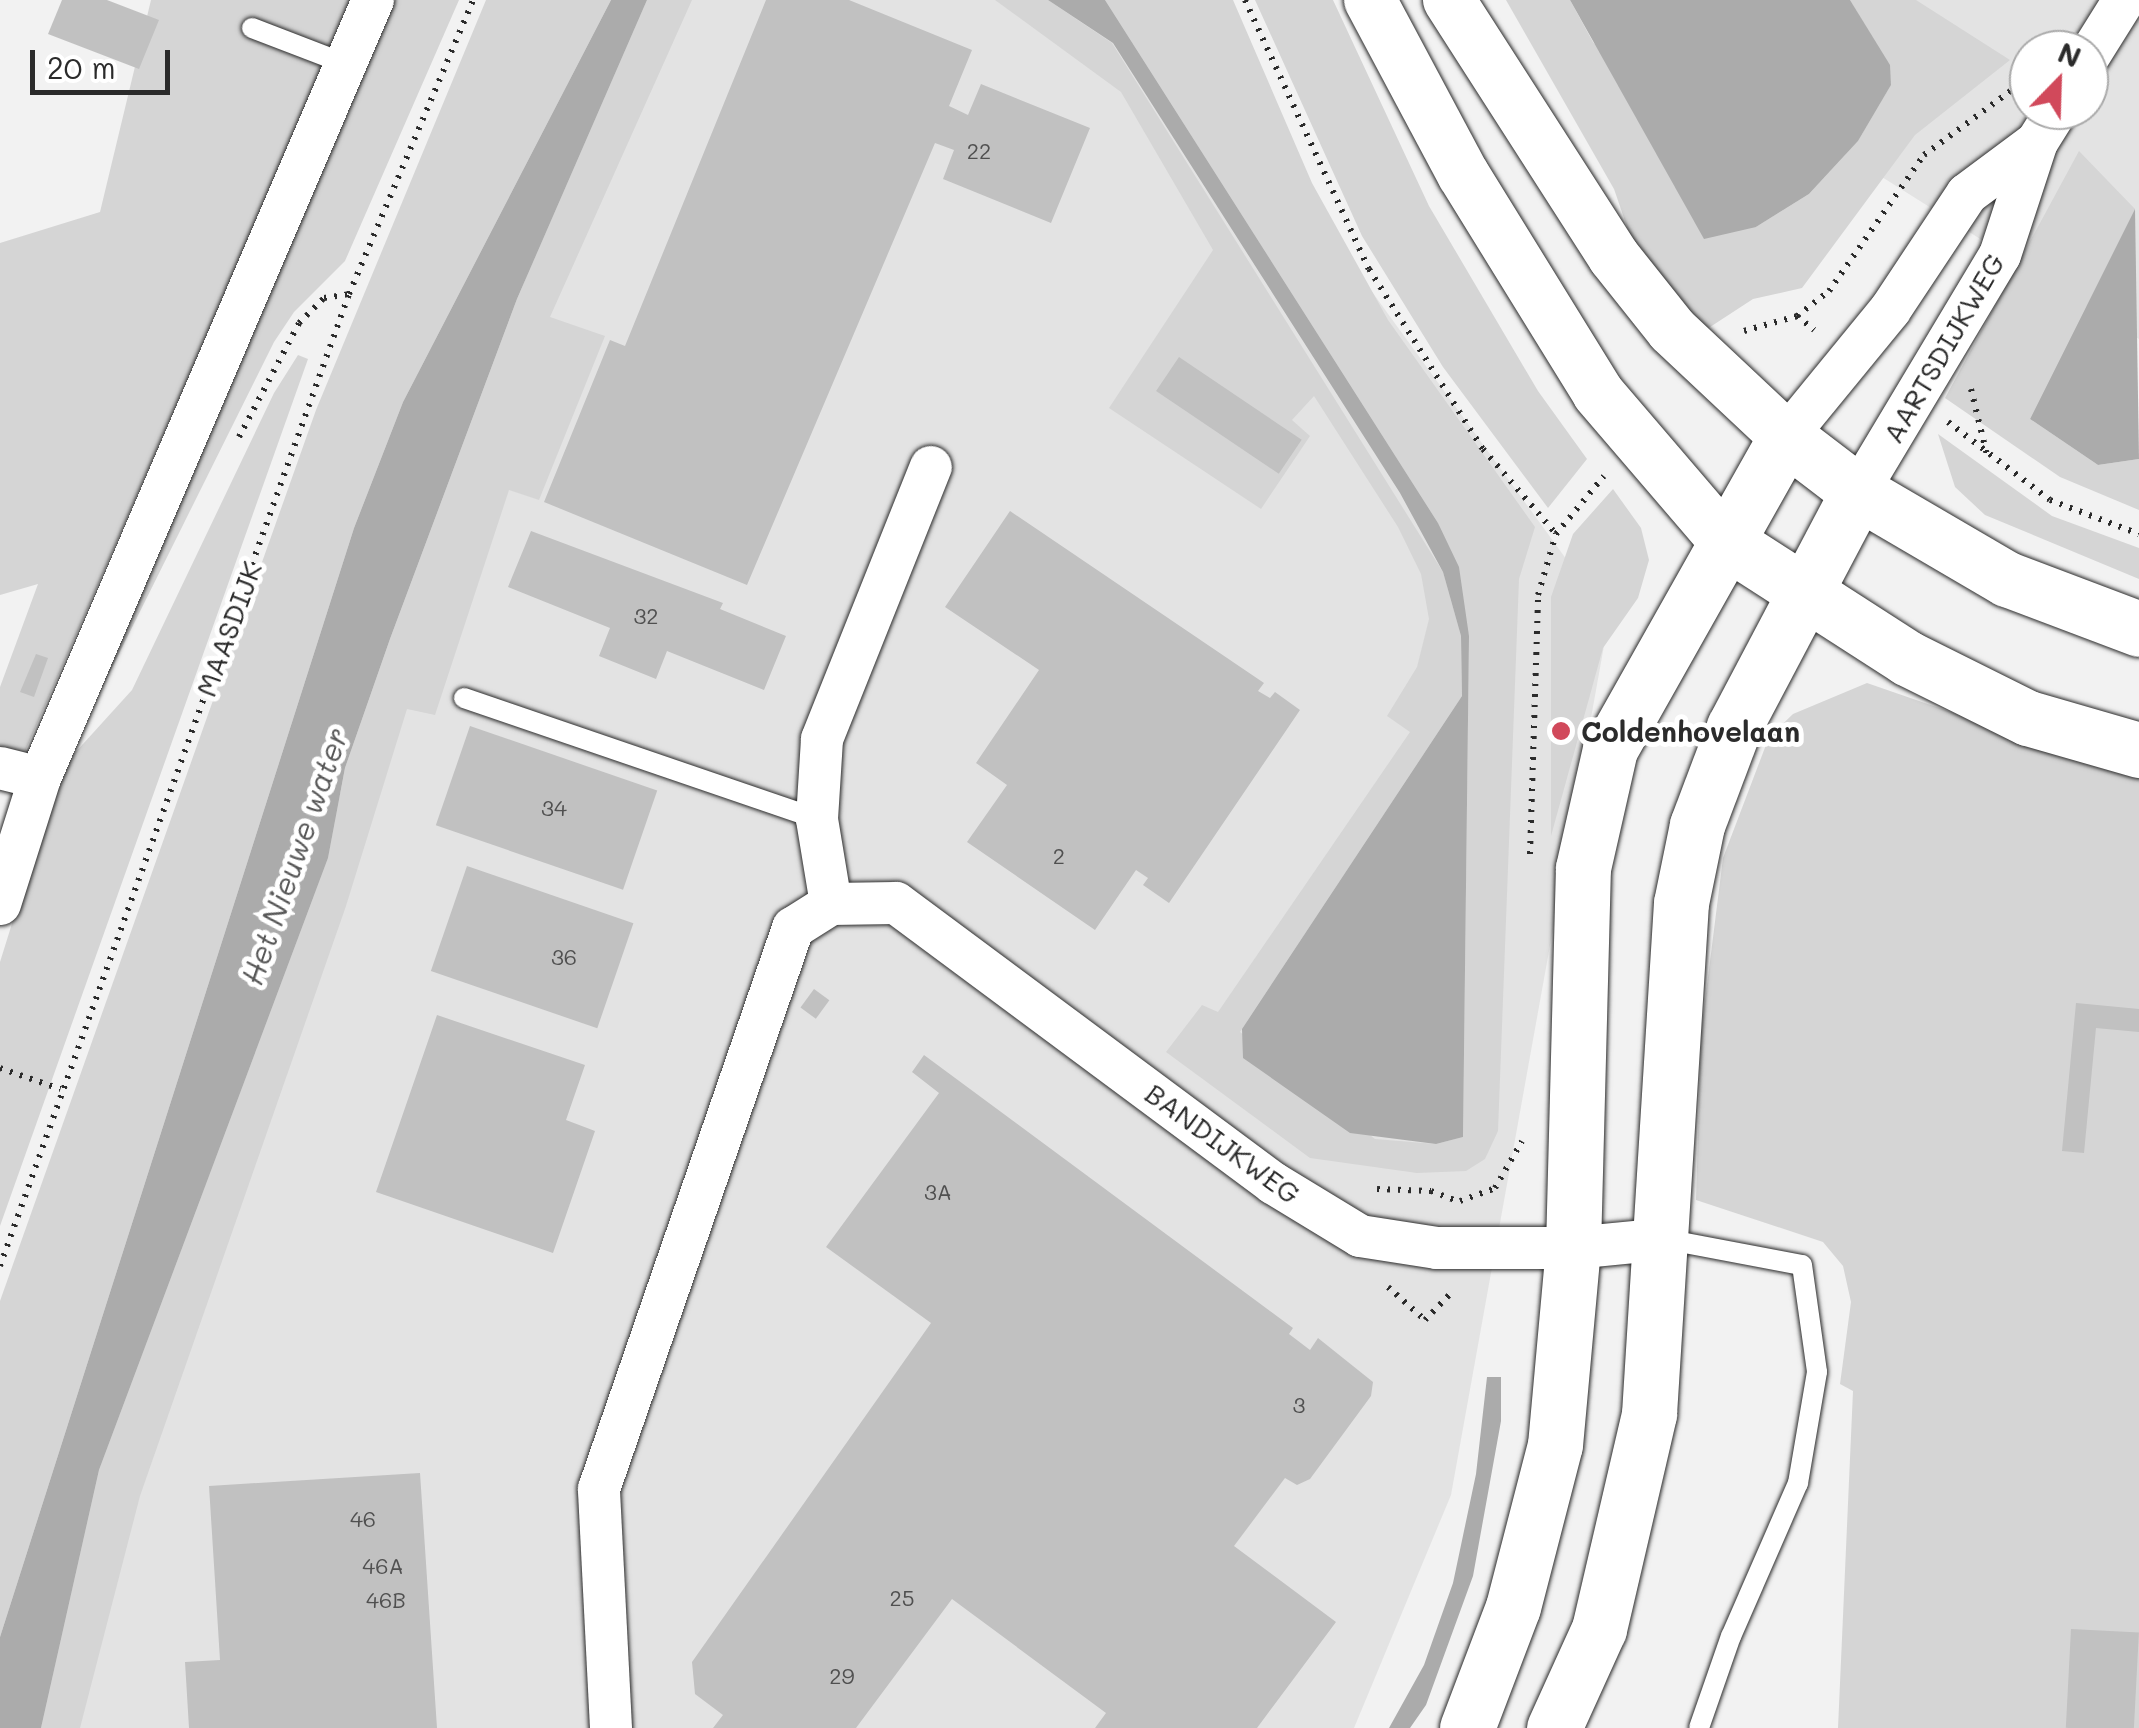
<!DOCTYPE html>
<style>
body{margin:0}
#map{position:relative;width:2139px;height:1728px;overflow:hidden;background:#f2f2f2;font-family:Mali,sans-serif}
div>[style]{position:absolute}
.built>*{inset:0;background:#e3e3e3}
.green>*{inset:0;background:#d5d5d5}
.water>*{inset:0;background:#ababab}
.building>*{inset:0;background:#c1c1c1;transform-origin:0 0}
.path>*{height:6px;margin-top:-3px;transform-origin:0;background:repeating-linear-gradient(90deg,#2b2b2b 0 2.5px,transparent 0 10.5px)}
.roads{filter:drop-shadow(0 0 2px #2b2b2b) drop-shadow(0 0 2px #2b2b2b)}
.service>*{height:20px;margin:-10px;padding:0 10px;transform-origin:10px;border-radius:10px;background:#fff}
.minor>*{height:42px;margin:-21px;padding:0 21px;transform-origin:21px;border-radius:21px;background:#fff}
.tertiary>*{height:52px;margin:-26px;padding:0 26px;transform-origin:26px;border-radius:26px;background:#fff}
.secondary>*{height:55px;margin:-27.5px;padding:0 27.5px;transform-origin:27.5px;border-radius:27.5px;background:#fff}
.dots>*{width:28px;height:28px;translate:-50% -50%;box-sizing:border-box;border:5px solid #fff;border-radius:50%}
span{translate:-50% -50%;white-space:nowrap;text-align:center;line-height:1.15;-webkit-text-stroke:10px #fff;paint-order:stroke}
.number-label{font-size:22px;color:#505050}
.number-label span{-webkit-text-stroke-width:0}
.street-label{font-size:28px;color:#2b2b2b}
.poi-label{font-size:28px;color:#2b2b2b;font-weight:700}
.left{translate:0 -50%;text-align:left}
.water-label{font-size:30px;color:#585858;font-style:italic}
.north{position:absolute;left:2009px;top:30px;width:100px;height:100px;box-sizing:border-box;background:#fff;border:2px solid #aaa;border-radius:50%;rotate:23deg;font-size:28px;font-weight:700;line-height:40px;text-align:center;color:#2b2b2b}
.north::after{content:'';display:block;margin:auto;width:35px;height:45px;background:#d1495b;clip-path:polygon(50% 0,100% 100%,50% 72%,0 100%)}
.scale{position:absolute;left:30px;top:50px;width:140px;height:45px;box-sizing:border-box;border:5px solid #2b2b2b;border-top:0;padding-left:12px;font-size:30px;line-height:35px;white-space:nowrap;color:#2b2b2b;-webkit-text-stroke:8px #fff;paint-order:stroke}
</style>
<div id="map">
<div class="built">
<div style="clip-path:polygon(626px 0,1160px 0,1609px 618px,1451px 1495px,1354px 1728px,4px 1728px)"></div>
<div style="clip-path:polygon(evenodd,1669px 0,2139px 0,2139px 339px,1801px 126px,1669px 0,2029px 50px,2089px 50px,2089px 110px,2029px 110px,2029px 50px)"></div>
</div>
<div class="green">
<div style="clip-path:polygon(151px 0,353px 0,20px 763px,0 755px,0 687px,38px 584px,0 595px,0 243px,100px 212px)"></div>
<div style="clip-path:polygon(392px 0,459px 0,345px 261px,294px 312px,274px 342px,96px 700px)"></div>
<div style="clip-path:polygon(486px 0,611px 0,403px 402px,354px 528px,0 1637px,0 1301px,316px 410px)"></div>
<div style="clip-path:polygon(647px 0,692px 0,550px 317px,605px 336px,539px 500px,509px 490px,435px 715px,407px 709px,346px 906px,140px 1496px,80px 1728px,41px 1728px,99px 1470px,328px 858px,345px 768px,390px 639px,517px 299px)"></div>
<div style="clip-path:polygon(995px 0,1048px 0,1112px 43px,1443px 572px,1461px 636px,1462px 696px,1240px 1032px,1375px 1139px,1436px 1144px,1463px 1137px,1469px 636px,1438px 523px,1105px 0,1233px 0,1312px 183px,1388px 320px,1535px 527px,1519px 579px,1498px 1131px,1485px 1159px,1466px 1171px,1417px 1173px,1310px 1158px,1166px 1052px,1202px 1005px,1218px 1012px,1410px 732px,1387px 716px,1417px 667px,1429px 619px,1421px 574px,1398px 527px,1314px 396px,1292px 420px,1310px 436px,1261px 509px,1109px 408px,1213px 250px,1121px 92px)"></div>
<div style="clip-path:polygon(1255px 0,1333px 0,1429px 206px,1538px 391px,1587px 459px,1548px 508px,1443px 367px,1362px 236px)"></div>
<div style="clip-path:polygon(1506px 0,1570px 0,1593px 42px,1756px 227px,1809px 194px,1858px 141px,1891px 85px,1889px 65px,1850px 0,1916px 0,2010px 60px,1915px 135px,1802px 288px,1753px 299px,1707px 329px,1635px 250px,1614px 189px)"></div>
<div style="clip-path:polygon(2079px 151px,2135px 209px,2030px 419px,2098px 465px,2139px 459px,2139px 510px,2060px 477px,1945px 398px)"></div>
<div style="clip-path:polygon(298px 355px,308px 359px,0 1226px,0 962px,44px 821px,73px 755px,132px 690px,274px 393px)"></div>
<div style="clip-path:polygon(1938px 434px,2052px 516px,2139px 548px,2139px 579px,1985px 515px,1955px 487px)"></div>
<div style="clip-path:polygon(1613px 489px,1641px 528px,1649px 560px,1638px 598px,1603px 648px,1551px 836px,1551px 597px,1573px 534px)"></div>
<div style="clip-path:polygon(1867px 683px,2139px 777px,2139px 1728px,1838px 1728px,1853px 1391px,1840px 1384px,1851px 1302px,1843px 1266px,1823px 1242px,1696px 1200px,1701px 1033px,1723px 858px,1769px 737px,1793px 714px)"></div>
</div>
<div class="water">
<div style="clip-path:polygon(611px 0,647px 0,517px 299px,390px 639px,345px 768px,328px 858px,99px 1470px,41px 1728px,0 1728px,0 1637px,354px 528px,403px 402px)"></div>
<div style="clip-path:polygon(1048px 0,1105px 0,1438px 523px,1459px 567px,1469px 636px,1463px 1137px,1436px 1144px,1350px 1133px,1243px 1058px,1242px 1029px,1462px 696px,1461px 636px,1443px 572px,1400px 493px,1113px 43px)"></div>
<div style="clip-path:polygon(1570px 0,1850px 0,1890px 65px,1891px 85px,1858px 141px,1809px 194px,1756px 227px,1704px 239px)"></div>
<div style="clip-path:polygon(2135px 209px,2139px 459px,2098px 465px,2030px 419px)"></div>
<div style="clip-path:polygon(1487px 1377px,1501px 1377px,1501px 1421px,1473px 1576px,1426px 1705px,1410px 1728px,1389px 1728px,1424px 1665px,1453px 1583px,1476px 1474px)"></div>
</div>
<div class="building">
<div style="clip-path:polygon(62px 0,107px 0,159px 20px,139px 69px,48px 34px)"></div>
<div style="clip-path:polygon(766px 0,849px 0,972px 50px,949px 106px,968px 115px,981px 84px,1090px 128px,1051px 223px,943px 179px,954px 150px,935px 143px,747px 585px,544px 502px,610px 340px,625px 346px)"></div>
<div style="left:1179px;top:357px;width:148px;height:41px;rotate:34deg"></div>
<div style="clip-path:polygon(1010px 511px,1264px 683px,1258px 691px,1270px 698px,1275px 692px,1300px 710px,1169px 903px,1143px 885px,1148px 878px,1136px 870px,1095px 930px,967px 842px,1007px 785px,976px 763px,1039px 670px,945px 607px)"></div>
<div style="clip-path:polygon(531px 531px,723px 603px,720px 609px,786px 636px,764px 690px,667px 651px,656px 679px,599px 656px,610px 628px,508px 587px)"></div>
<div style="clip-path:polygon(36px 654px,48px 658px,34px 697px,20px 692px)"></div>
<div style="left:470px;top:726px;width:198px;height:105px;rotate:19deg"></div>
<div style="left:467px;top:866px;width:176px;height:111px;rotate:19deg"></div>
<div style="left:814px;top:989px;width:19px;height:23px;rotate:36deg"></div>
<div style="clip-path:polygon(2076px 1003px,2139px 1009px,2139px 1032px,2096px 1028px,2084px 1153px,2062px 1151px)"></div>
<div style="clip-path:polygon(437px 1015px,585px 1065px,566px 1120px,595px 1131px,553px 1253px,376px 1192px)"></div>
<div style="clip-path:polygon(924px 1055px,1293px 1328px,1289px 1334px,1310px 1350px,1318px 1338px,1373px 1382px,1371px 1396px,1310px 1479px,1297px 1485px,1285px 1478px,1234px 1546px,1336px 1622px,1257px 1728px,1095px 1728px,1106px 1713px,952px 1599px,856px 1728px,713px 1728px,723px 1715px,695px 1694px,692px 1662px,931px 1323px,826px 1247px,939px 1093px,912px 1072px)"></div>
<div style="clip-path:polygon(420px 1473px,437px 1728px,189px 1728px,185px 1662px,220px 1660px,209px 1486px)"></div>
<div style="left:2071px;top:1629px;width:68px;height:99px;rotate:3deg"></div>
</div>
<div class="path">
<div style="left:1245px;top:0;width:296px;rotate:65.3deg"></div>
<div style="left:1369px;top:269px;width:213px;rotate:57.7deg"></div>
<div style="left:1483px;top:449px;width:112px;rotate:49.3deg"></div>
<div style="left:1797px;top:316px;width:41px;rotate:-38deg"></div>
<div style="left:1829px;top:291px;width:166px;rotate:-55.1deg"></div>
<div style="left:1924px;top:155px;width:114px;rotate:-36.5deg"></div>
<div style="left:1744px;top:331px;width:55px;rotate:-15.8deg"></div>
<div style="left:1797px;top:316px;width:22px;rotate:39deg"></div>
<div style="left:1971px;top:389px;width:68px;rotate:76.4deg"></div>
<div style="left:1948px;top:422px;width:128px;rotate:37.4deg"></div>
<div style="left:2050px;top:500px;width:95px;rotate:20.9deg"></div>
<div style="left:239px;top:437px;width:129px;rotate:-62.2deg"></div>
<div style="left:299px;top:323px;width:35px;rotate:-45deg"></div>
<div style="left:324px;top:298px;width:25px;rotate:-9deg"></div>
<div style="left:1530px;top:854px;width:259px;rotate:-88.2deg"></div>
<div style="left:1538px;top:595px;width:64px;rotate:-73.6deg"></div>
<div style="left:1556px;top:534px;width:75px;rotate:-50.4deg"></div>
<div style="left:0;top:1068px;width:64px;rotate:19.3deg"></div>
<div style="left:1377px;top:1189px;width:54px;rotate:2.1deg"></div>
<div style="left:1431px;top:1191px;width:28px;rotate:21deg"></div>
<div style="left:1460px;top:1201px;width:37px;rotate:-20deg"></div>
<div style="left:1495px;top:1188px;width:54px;rotate:-60.1deg"></div>
<div style="left:0;top:1266px;width:1033px;rotate:-70.25deg"></div>
<div style="left:349px;top:294px;width:319px;rotate:-67.1deg"></div>
<div style="left:1388px;top:1287px;width:50px;rotate:41.7deg"></div>
<div style="left:1425px;top:1320px;width:39px;rotate:-46deg"></div>
</div>
<div class="roads">
<div class="service">
<div style="left:252px;top:28px;width:101px;rotate:21deg"></div>
<div style="left:464px;top:698px;width:373px;rotate:18.9deg"></div>
<div style="left:1664px;top:1239px;width:140px;rotate:10.7deg"></div>
<div style="left:1802px;top:1265px;width:108px;rotate:82deg"></div>
<div style="left:1817px;top:1372px;width:113px;rotate:99.7deg"></div>
<div style="left:1798px;top:1483px;width:167px;rotate:113.6deg"></div>
<div style="left:1731px;top:1636px;width:97px;rotate:109.2deg"></div>
</div>
<div class="minor">
<div style="left:2089px;top:56px;width:66px;rotate:-58deg"></div>
<div style="left:1786px;top:437px;width:164px;rotate:-50.7deg"></div>
<div style="left:1890px;top:310px;width:139px;rotate:-56.4deg"></div>
<div style="left:1967px;top:194px;width:87px;rotate:-36.6deg"></div>
<div style="left:1858px;top:492px;width:276px;rotate:-59.1deg"></div>
<div style="left:2000px;top:255px;width:119px;rotate:-71.9deg"></div>
<div style="left:2037px;top:142px;width:38px;rotate:-58deg"></div>
<div style="left:0;top:768px;width:41px;rotate:14deg"></div>
<div style="left:0;top:904px;width:132px;rotate:-72.4deg"></div>
<div style="left:40px;top:778px;width:846px;rotate:-66.83deg"></div>
<div style="left:831px;top:904px;width:86px;rotate:-99.4deg"></div>
<div style="left:817px;top:819px;width:80px;rotate:-86.4deg"></div>
<div style="left:822px;top:739px;width:293px;rotate:-68.2deg"></div>
<div style="left:611px;top:1728px;width:239px;rotate:-92.9deg"></div>
<div style="left:599px;top:1489px;width:594px;rotate:-70.92deg"></div>
<div style="left:793px;top:928px;width:45px;rotate:-32.3deg"></div>
<div style="left:831px;top:904px;width:65px;rotate:-0.9deg"></div>
<div style="left:896px;top:903px;width:470px;rotate:36.6deg"></div>
<div style="left:1273px;top:1183px;width:102px;rotate:31.3deg"></div>
<div style="left:1360px;top:1236px;width:78px;rotate:8.9deg"></div>
<div style="left:1437px;top:1248px;width:136px"></div>
<div style="left:1573px;top:1248px;width:91px;rotate:-5.6deg"></div>
</div>
<div class="tertiary">
<div style="left:1370px;top:0;width:197px;rotate:61.9deg"></div>
<div style="left:1463px;top:174px;width:257px;rotate:58.3deg"></div>
<div style="left:1598px;top:393px;width:194px;rotate:49.4deg"></div>
<div style="left:1449px;top:0;width:305px;rotate:57.3deg"></div>
<div style="left:1614px;top:257px;width:93px;rotate:51.5deg"></div>
<div style="left:1672px;top:330px;width:156px;rotate:43.2deg"></div>
</div>
<div class="secondary">
<div style="left:1724px;top:540px;width:218px;rotate:32.8deg"></div>
<div style="left:1907px;top:658px;width:135px;rotate:26.4deg"></div>
<div style="left:2028px;top:718px;width:116px;rotate:16.1deg"></div>
<div style="left:1467px;top:1728px;width:129px;rotate:-69.2deg"></div>
<div style="left:1513px;top:1607px;width:167px;rotate:-75.5deg"></div>
<div style="left:1555px;top:1445px;width:198px;rotate:-84.8deg"></div>
<div style="left:1573px;top:1248px;width:380px;rotate:-88.5deg"></div>
<div style="left:1583px;top:868px;width:122px;rotate:-77.2deg"></div>
<div style="left:1610px;top:749px;width:358px;rotate:-60.6deg"></div>
<div style="left:1786px;top:437px;width:91px;rotate:37.4deg"></div>
<div style="left:1858px;top:492px;width:173px;rotate:30.3deg"></div>
<div style="left:2007px;top:579px;width:141px;rotate:20.7deg"></div>
<div style="left:1554px;top:1728px;width:109px;rotate:-65.6deg"></div>
<div style="left:1599px;top:1629px;width:221px;rotate:-76.9deg"></div>
<div style="left:1649px;top:1414px;width:512px;rotate:-86.42deg"></div>
<div style="left:1681px;top:903px;width:80px;rotate:-78.4deg"></div>
<div style="left:1697px;top:825px;width:105px;rotate:-69.3deg"></div>
<div style="left:1734px;top:727px;width:266px;rotate:-62.2deg"></div>
</div>
</div>
<div class="dots">
<div style="left:1561px;top:731px;background:#d1495b"></div>
</div>
<div class="number-label">
<span style="left:979px;top:151px">22</span>
<span style="left:646px;top:616px">32</span>
<span style="left:554px;top:808px">34</span>
<span style="left:1059px;top:856px">2</span>
<span style="left:564px;top:957px">36</span>
<span style="left:938px;top:1192px">3A</span>
<span style="left:1299px;top:1405px">3</span>
<span style="left:363px;top:1519px">46</span>
<span style="left:383px;top:1566px">46A</span>
<span style="left:902px;top:1598px">25</span>
<span style="left:386px;top:1600px">46B</span>
<span style="left:842px;top:1676px">29</span>
</div>
<div class="street-label">
<span style="left:1943px;top:348px;rotate:-60deg">AARTSDIJKWEG</span>
<span style="left:228px;top:629px;rotate:-70deg">MAASDIJK</span>
<span style="left:1223px;top:1143px;rotate:36deg">BANDIJKWEG</span>
</div>
<div class="poi-label">
<span class="left" style="left:1581px;top:731px">Coldenhovelaan</span>
</div>
<div class="water-label">
<span style="left:294px;top:856px;rotate:-71deg">Het Nieuwe water</span>
</div>
<div class="north">N</div>
<div class="scale">20 m</div>
</div>
